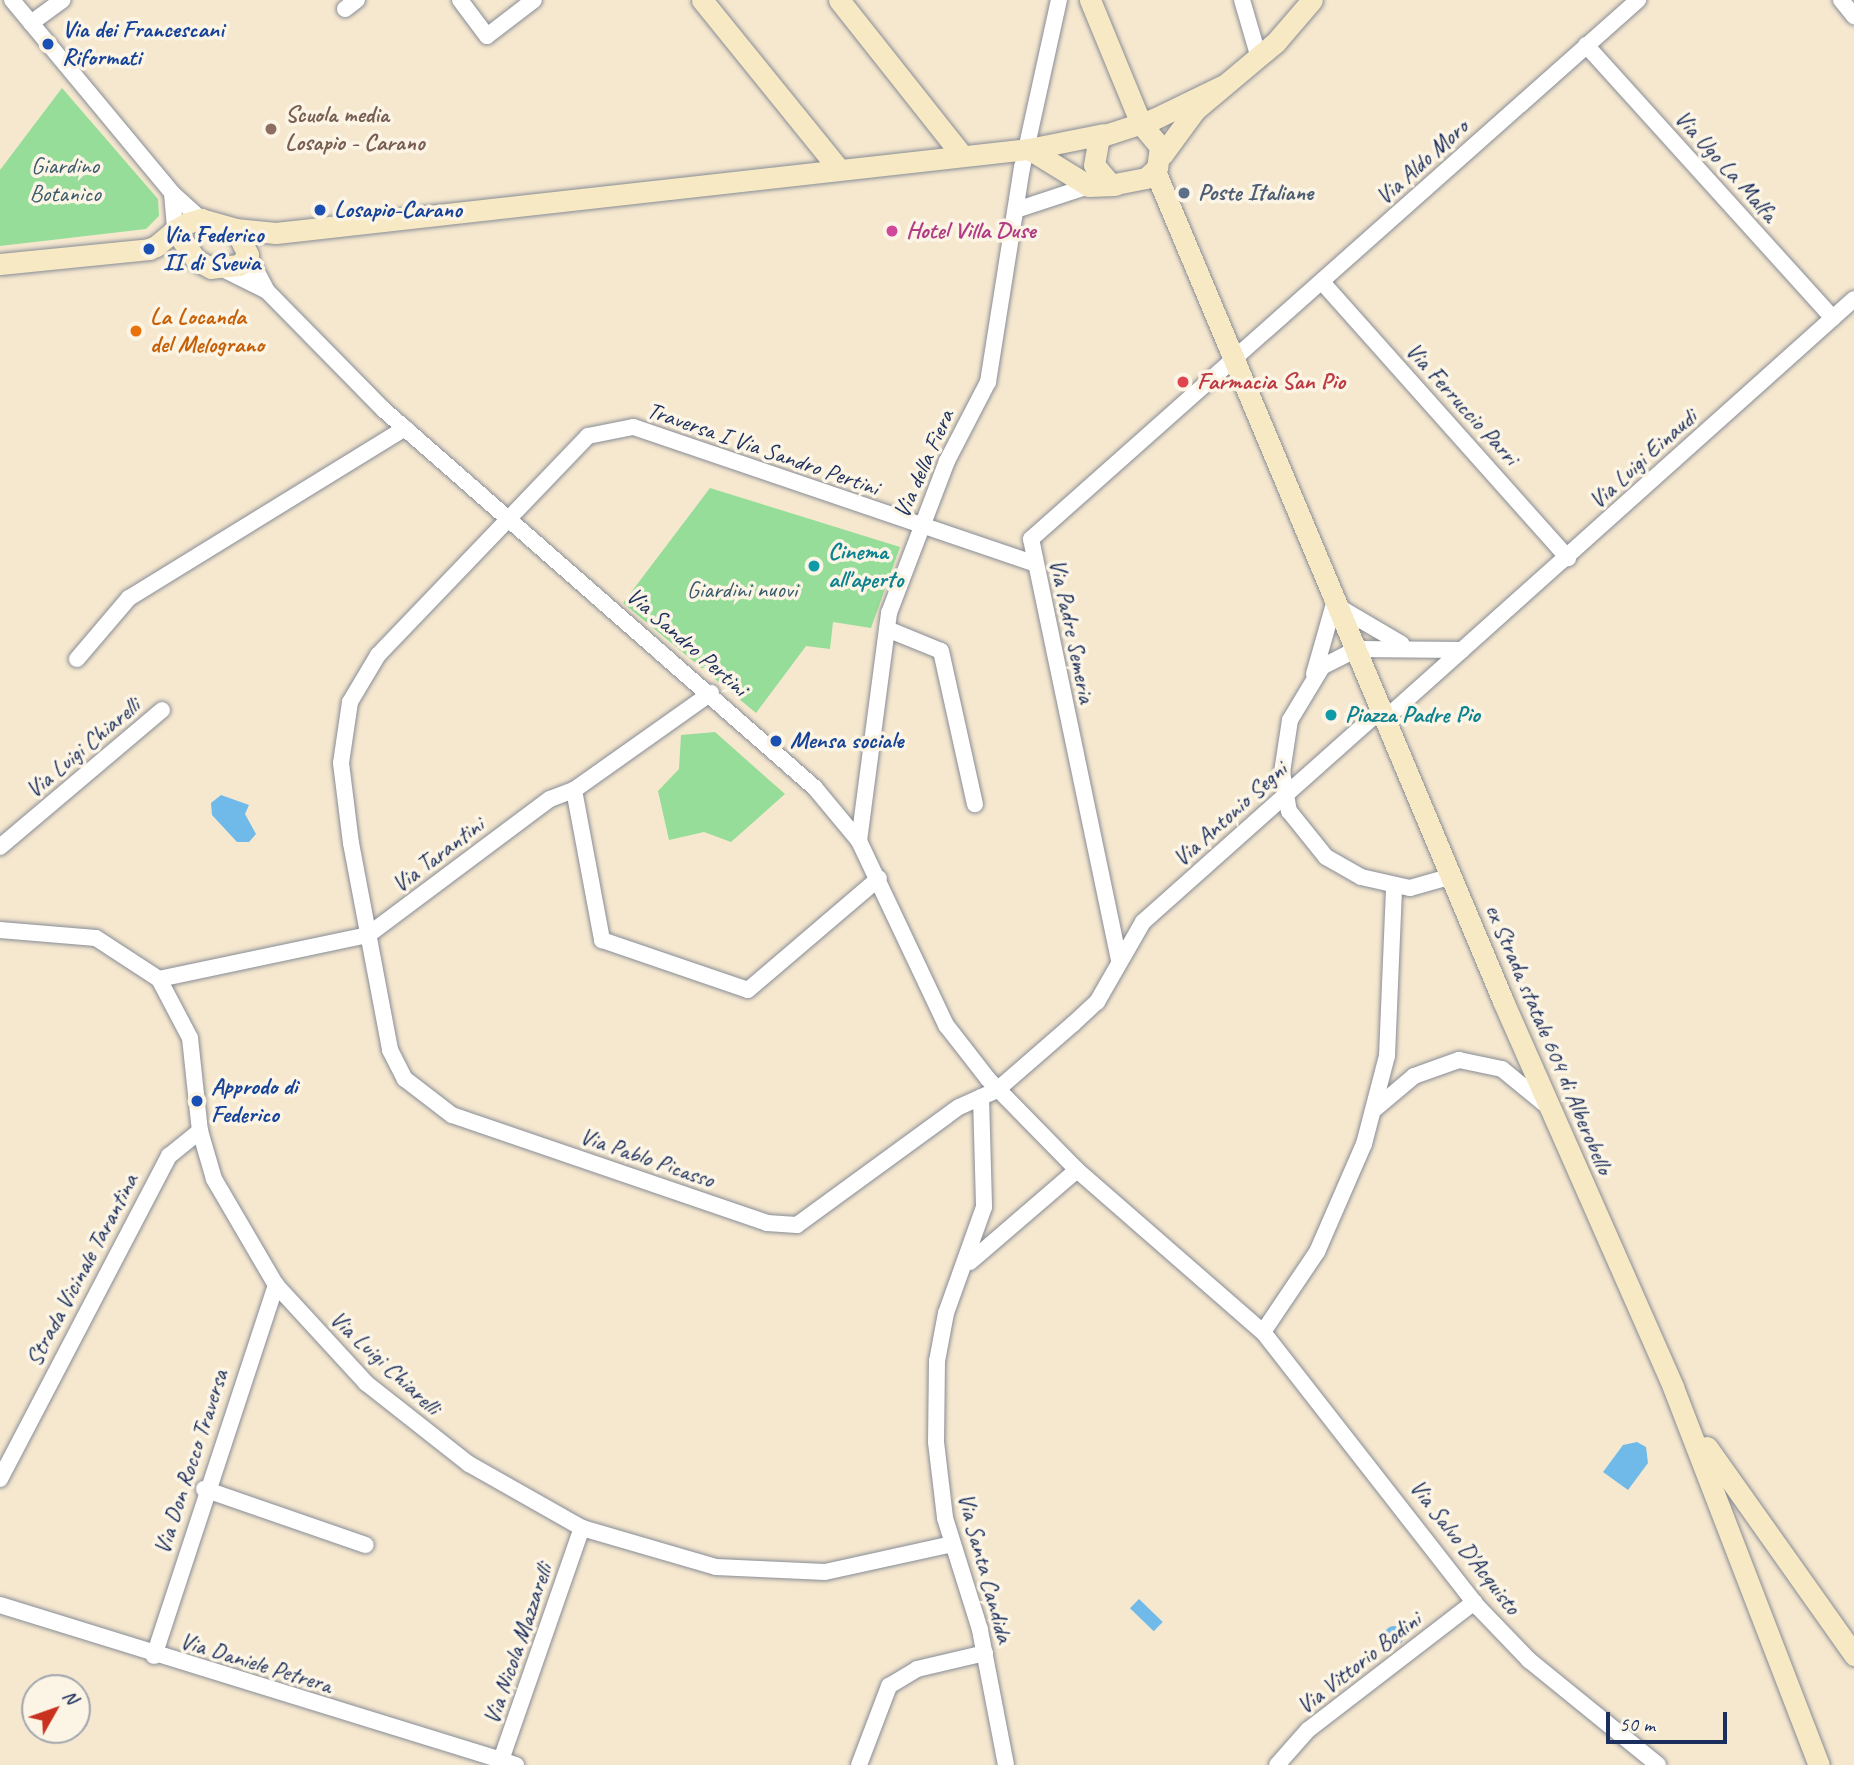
<!DOCTYPE html>
<style>
body{margin:0}
#map{position:relative;width:1854px;height:1765px;overflow:hidden;background:#f6e8cf;font-family:Caveat,sans-serif}
div>[style]{position:absolute}
.green>*{inset:0;background:#95dd98}
.water>*{inset:0;background:#70bae9;transform-origin:0 0}
.round{border-radius:50%}
.roads{filter:drop-shadow(0 0 2px #888c96) drop-shadow(0 0 2px #888c96)}
.minor>*{height:16px;margin:-8px;padding:0 8px;transform-origin:8px;border-radius:8px;background:#fff}
.secondary>*{height:21px;margin:-10.5px;padding:0 10.5px;transform-origin:10.5px;border-radius:10.5px;background:#f7e9c3}
.dots>*{width:19px;height:19px;translate:-50% -50%;box-sizing:border-box;border:4px solid #fcf5e5;border-radius:50%}
span{translate:-50% -50%;white-space:nowrap;text-align:center;line-height:1.15;-webkit-text-stroke:7px #fcf5e5;paint-order:stroke}
.transit-label{font-size:24px;color:#164399;font-weight:700}
.left{translate:0 -50%;text-align:left}
.education-label{font-size:24px;color:#785e54;font-weight:700}
.street-label{font-size:24px;color:#1b2f5e}
.park-label{font-size:24px;color:#3a5a6c}
.service-label{font-size:24px;color:#4e5e75;font-weight:700}
.hotel-label{font-size:24px;color:#b23c85;font-weight:700}
.food-label{font-size:24px;color:#c56008;font-weight:700}
.health-label{font-size:24px;color:#be3a42;font-weight:700}
.culture-label{font-size:24px;color:#0d838f;font-weight:700}
.north{position:absolute;left:21px;top:1674px;width:70px;height:70px;box-sizing:border-box;background:#fcf5e5;border:2px solid #a2a6af;border-radius:50%;rotate:50deg;font-size:19px;font-weight:700;line-height:28px;text-align:center;color:#1b2f5e}
.north::after{content:'';display:block;margin:auto;width:24px;height:32px;background:#c8321e;clip-path:polygon(50% 0,100% 100%,50% 72%,0 100%)}
.scale{position:absolute;left:1606px;top:1712px;width:121px;height:32px;box-sizing:border-box;border:4px solid #1b2f5e;border-top:0;padding-left:9px;font-size:21px;line-height:24px;white-space:nowrap;color:#1b2f5e;-webkit-text-stroke:5px #fcf5e5;paint-order:stroke}
</style>
<div id="map">
<div class="green">
<div style="clip-path:polygon(62px 88px,158px 199px,159px 216px,146px 229px,0 246px,0 170px)"></div>
<div style="clip-path:polygon(710px 488px,900px 547px,871px 628px,833px 622px,830px 649px,806px 646px,756px 713px,623px 603px)"></div>
<div style="clip-path:polygon(715px 732px,785px 794px,731px 842px,704px 832px,669px 840px,658px 791px,679px 769px,681px 735px)"></div>
</div>
<div class="water">
<div style="clip-path:polygon(221px 795px,249px 805px,245px 814px,256px 834px,249px 842px,237px 842px,212px 815px,211px 803px)"></div>
<div style="clip-path:polygon(1637px 1442px,1646px 1447px,1648px 1463px,1628px 1490px,1603px 1472px,1623px 1445px)"></div>
<div style="left:1139px;top:1599px;width:33px;height:13px;rotate:44deg"></div>
<div class="round" style="left:1384px;top:1626px;width:20px;height:20px"></div>
</div>
<div class="roads">
<div class="minor">
<div style="left:12px;top:0;width:251px;rotate:50.3deg"></div>
<div style="left:172px;top:193px;width:39px;rotate:42deg"></div>
<div style="left:460px;top:0;width:45px;rotate:53.1deg"></div>
<div style="left:487px;top:36px;width:59px;rotate:-37.5deg"></div>
<div style="left:1242px;top:0;width:60px;rotate:73.7deg"></div>
<div style="left:1841px;top:0;width:21px;rotate:51deg"></div>
<div style="left:345px;top:9px;width:15px;rotate:-37deg"></div>
<div style="left:31px;top:23px;width:39px;rotate:-36deg"></div>
<div style="left:1586px;top:45px;width:368px;rotate:47.9deg"></div>
<div style="left:172px;top:193px;width:37px;rotate:85deg"></div>
<div style="left:1016px;top:210px;width:77px;rotate:-18.2deg"></div>
<div style="left:248px;top:255px;width:41px;rotate:62.2deg"></div>
<div style="left:267px;top:291px;width:167px;rotate:45.5deg"></div>
<div style="left:384px;top:410px;width:573px;rotate:41.25deg"></div>
<div style="left:815px;top:788px;width:69px;rotate:50.3deg"></div>
<div style="left:859px;top:841px;width:204px;rotate:64.7deg"></div>
<div style="left:946px;top:1025px;width:68px;rotate:52.1deg"></div>
<div style="left:988px;top:1079px;width:127px;rotate:45.6deg"></div>
<div style="left:1077px;top:1170px;width:247px;rotate:41.1deg"></div>
<div style="left:1263px;top:1332px;width:349px;rotate:52deg"></div>
<div style="left:1478px;top:1607px;width:74px;rotate:46.1deg"></div>
<div style="left:1529px;top:1660px;width:166px;rotate:39.1deg"></div>
<div style="left:223px;top:269px;width:49px;rotate:26.6deg"></div>
<div style="left:1322px;top:282px;width:370px;rotate:48.3deg"></div>
<div style="left:1033px;top:563px;width:422px;rotate:-161.2deg"></div>
<div style="left:633px;top:427px;width:46px;rotate:168.7deg"></div>
<div style="left:588px;top:436px;width:303px;rotate:133.8deg"></div>
<div style="left:378px;top:655px;width:55px;rotate:120.8deg"></div>
<div style="left:350px;top:702px;width:62px;rotate:98.4deg"></div>
<div style="left:341px;top:763px;width:81px;rotate:82.9deg"></div>
<div style="left:351px;top:843px;width:211px;rotate:79.3deg"></div>
<div style="left:390px;top:1050px;width:33px;rotate:63deg"></div>
<div style="left:405px;top:1079px;width:59px;rotate:37.5deg"></div>
<div style="left:452px;top:1115px;width:333px;rotate:18.9deg"></div>
<div style="left:767px;top:1223px;width:30px;rotate:4deg"></div>
<div style="left:797px;top:1225px;width:200px;rotate:-36.1deg"></div>
<div style="left:959px;top:1107px;width:42px;rotate:-24.1deg"></div>
<div style="left:997px;top:1090px;width:101px;rotate:-41deg"></div>
<div style="left:1073px;top:1024px;width:33px;rotate:-43deg"></div>
<div style="left:1097px;top:1002px;width:92px;rotate:-60.1deg"></div>
<div style="left:1143px;top:922px;width:320px;rotate:-41.7deg"></div>
<div style="left:1342px;top:609px;width:69px;rotate:30.3deg"></div>
<div style="left:887px;top:629px;width:58px;rotate:22.2deg"></div>
<div style="left:941px;top:651px;width:157px;rotate:77.5deg"></div>
<div style="left:1462px;top:650px;width:526px;rotate:-41.84deg"></div>
<div style="left:77px;top:659px;width:80px;rotate:-49.6deg"></div>
<div style="left:129px;top:598px;width:324px;rotate:-31.6deg"></div>
<div style="left:1314px;top:674px;width:80px;rotate:-74.1deg"></div>
<div style="left:1386px;top:718px;width:102px;rotate:-41.8deg"></div>
<div style="left:1462px;top:650px;width:105px;rotate:-179.5deg"></div>
<div style="left:1357px;top:649px;width:39px;rotate:153deg"></div>
<div style="left:1322px;top:667px;width:62px;rotate:121.1deg"></div>
<div style="left:1290px;top:720px;width:53px;rotate:98.7deg"></div>
<div style="left:1282px;top:772px;width:40px;rotate:80deg"></div>
<div style="left:1289px;top:811px;width:59px;rotate:51.2deg"></div>
<div style="left:1326px;top:857px;width:40px;rotate:29.7deg"></div>
<div style="left:1361px;top:877px;width:50px;rotate:12.7deg"></div>
<div style="left:1410px;top:888px;width:44px;rotate:-15.9deg"></div>
<div style="left:574px;top:790px;width:153px;rotate:79.4deg"></div>
<div style="left:602px;top:940px;width:154px;rotate:18.9deg"></div>
<div style="left:748px;top:990px;width:172px;rotate:-40.5deg"></div>
<div style="left:859px;top:841px;width:230px;rotate:-82.5deg"></div>
<div style="left:889px;top:613px;width:163px;rotate:-69.1deg"></div>
<div style="left:947px;top:461px;width:89px;rotate:-62.6deg"></div>
<div style="left:988px;top:382px;width:217px;rotate:-81deg"></div>
<div style="left:1022px;top:168px;width:172px;rotate:-77.6deg"></div>
<div style="left:0;top:847px;width:212px;rotate:-40.2deg"></div>
<div style="left:0;top:930px;width:96px;rotate:4.8deg"></div>
<div style="left:96px;top:938px;width:75px;rotate:33.1deg"></div>
<div style="left:159px;top:979px;width:67px;rotate:62.3deg"></div>
<div style="left:190px;top:1038px;width:94px;rotate:83.9deg"></div>
<div style="left:200px;top:1131px;width:50px;rotate:73.7deg"></div>
<div style="left:214px;top:1179px;width:123px;rotate:59.7deg"></div>
<div style="left:276px;top:1285px;width:133px;rotate:47.4deg"></div>
<div style="left:366px;top:1383px;width:131px;rotate:38.2deg"></div>
<div style="left:469px;top:1464px;width:130px;rotate:29.5deg"></div>
<div style="left:582px;top:1528px;width:140px;rotate:16.2deg"></div>
<div style="left:716px;top:1567px;width:109px;rotate:2.6deg"></div>
<div style="left:825px;top:1572px;width:130px;rotate:-12.4deg"></div>
<div style="left:1119px;top:960px;width:430px;rotate:-101.8deg"></div>
<div style="left:1031px;top:539px;width:812px;rotate:-41.6deg"></div>
<div style="left:159px;top:979px;width:214px;rotate:-11.9deg"></div>
<div style="left:368px;top:935px;width:227px;rotate:-36.8deg"></div>
<div style="left:550px;top:799px;width:26px;rotate:-21deg"></div>
<div style="left:574px;top:790px;width:168px;rotate:-35.3deg"></div>
<div style="left:981px;top:1097px;width:110px;rotate:88.4deg"></div>
<div style="left:984px;top:1207px;width:113px;rotate:109.7deg"></div>
<div style="left:946px;top:1313px;width:49px;rotate:100.6deg"></div>
<div style="left:937px;top:1361px;width:81px;rotate:90.7deg"></div>
<div style="left:936px;top:1442px;width:77px;rotate:83.2deg"></div>
<div style="left:945px;top:1518px;width:117px;rotate:72.6deg"></div>
<div style="left:980px;top:1630px;width:137px;rotate:79.1deg"></div>
<div style="left:1375px;top:1109px;width:51px;rotate:-40.2deg"></div>
<div style="left:1414px;top:1076px;width:48px;rotate:-19.6deg"></div>
<div style="left:1459px;top:1060px;width:44px;rotate:11.8deg"></div>
<div style="left:1502px;top:1069px;width:58px;rotate:39.4deg"></div>
<div style="left:970px;top:1262px;width:141px;rotate:-40.7deg"></div>
<div style="left:1263px;top:1332px;width:97px;rotate:-56deg"></div>
<div style="left:1317px;top:1252px;width:118px;rotate:-66.5deg"></div>
<div style="left:1364px;top:1144px;width:91px;rotate:-75.4deg"></div>
<div style="left:1387px;top:1056px;width:168px;rotate:-87.6deg"></div>
<div style="left:0;top:1479px;width:365px;rotate:-62.4deg"></div>
<div style="left:169px;top:1156px;width:40px;rotate:-39deg"></div>
<div style="left:204px;top:1489px;width:171px;rotate:19.1deg"></div>
<div style="left:0;top:1605px;width:524px;rotate:17.19deg"></div>
<div style="left:154px;top:1656px;width:391px;rotate:-71.8deg"></div>
<div style="left:516px;top:1765px;width:16px;rotate:-162deg"></div>
<div style="left:501px;top:1760px;width:246px;rotate:-70.8deg"></div>
<div style="left:859px;top:1765px;width:85px;rotate:-69.2deg"></div>
<div style="left:889px;top:1686px;width:33px;rotate:-31deg"></div>
<div style="left:917px;top:1669px;width:70px;rotate:-13.2deg"></div>
<div style="left:1277px;top:1765px;width:47px;rotate:-48.5deg"></div>
<div style="left:1308px;top:1730px;width:210px;rotate:-37.6deg"></div>
</div>
<div class="secondary">
<div style="left:702px;top:0;width:215px;rotate:51deg"></div>
<div style="left:839px;top:0;width:198px;rotate:51.6deg"></div>
<div style="left:1090px;top:0;width:134px;rotate:67.6deg"></div>
<div style="left:1141px;top:124px;width:30px;rotate:50deg"></div>
<div style="left:1160px;top:147px;width:21px;rotate:98deg"></div>
<div style="left:1157px;top:168px;width:15px;rotate:138deg"></div>
<div style="left:1146px;top:178px;width:36px;rotate:169deg"></div>
<div style="left:1111px;top:185px;width:26px;rotate:-130deg"></div>
<div style="left:1094px;top:165px;width:28px;rotate:-80deg"></div>
<div style="left:1099px;top:137px;width:58px;rotate:-18.1deg"></div>
<div style="left:1154px;top:119px;width:78px;rotate:-25.9deg"></div>
<div style="left:1029px;top:149px;width:70px;rotate:31.7deg"></div>
<div style="left:1089px;top:186px;width:26px;rotate:-2deg"></div>
<div style="left:1162px;top:155px;width:56px;rotate:-53.7deg"></div>
<div style="left:1195px;top:110px;width:106px;rotate:-40deg"></div>
<div style="left:1276px;top:42px;width:55px;rotate:-49.4deg"></div>
<div style="left:1155px;top:171px;width:900px;rotate:67.25deg"></div>
<div style="left:1503px;top:1001px;width:422px;rotate:66.2deg"></div>
<div style="left:1673px;top:1387px;width:405px;rotate:68.9deg"></div>
<div style="left:235px;top:229px;width:41px;rotate:5.6deg"></div>
<div style="left:276px;top:233px;width:758px;rotate:-6.37deg"></div>
<div style="left:1029px;top:149px;width:76px;rotate:-11.3deg"></div>
<div style="left:0;top:264px;width:150px;rotate:-5.7deg"></div>
<div style="left:149px;top:249px;width:8px;rotate:-23deg"></div>
<div style="left:156px;top:246px;width:25px;rotate:-40deg"></div>
<div style="left:175px;top:230px;width:14px;rotate:-30deg"></div>
<div style="left:187px;top:223px;width:15px;rotate:-16deg"></div>
<div style="left:201px;top:219px;width:35px;rotate:16deg"></div>
<div style="left:235px;top:229px;width:29px;rotate:63deg"></div>
<div style="left:248px;top:255px;width:13px;rotate:132deg"></div>
<div style="left:239px;top:265px;width:28px;rotate:174deg"></div>
<div style="left:211px;top:268px;width:17px;rotate:-152deg"></div>
<div style="left:196px;top:260px;width:37px;rotate:-125deg"></div>
<div style="left:1707px;top:1447px;width:255px;rotate:54.7deg"></div>
</div>
</div>
<div class="dots">
<div style="left:48px;top:44px;background:#1a4fb4"></div>
<div style="left:271px;top:129px;background:#8d6e63"></div>
<div style="left:1184px;top:193px;background:#5c6f8a"></div>
<div style="left:320px;top:210px;background:#1a4fb4"></div>
<div style="left:892px;top:231px;background:#d1479c"></div>
<div style="left:149px;top:249px;background:#1a4fb4"></div>
<div style="left:136px;top:331px;background:#e8710a"></div>
<div style="left:1183px;top:382px;background:#e0444e"></div>
<div style="left:814px;top:566px;background:#0f9aa8"></div>
<div style="left:1331px;top:715px;background:#0f9aa8"></div>
<div style="left:776px;top:741px;background:#1a4fb4"></div>
<div style="left:197px;top:1101px;background:#1a4fb4"></div>
</div>
<div class="transit-label">
<span class="left" style="left:62px;top:44px">Via dei Francescani<br>Riformati</span>
<span class="left" style="left:334px;top:210px">Losapio-Carano</span>
<span class="left" style="left:163px;top:249px">Via Federico<br>II di Svevia</span>
<span class="left" style="left:790px;top:741px">Mensa sociale</span>
<span class="left" style="left:211px;top:1101px">Approdo di<br>Federico</span>
</div>
<div class="education-label">
<span class="left" style="left:285px;top:129px">Scuola media<br>Losapio - Carano</span>
</div>
<div class="street-label">
<span style="left:1422px;top:162px;rotate:-42deg">Via Aldo Moro</span>
<span style="left:1726px;top:166px;rotate:48deg">Via Ugo La Malfa</span>
<span style="left:1462px;top:404px;rotate:48deg">Via Ferruccio Parri</span>
<span style="left:763px;top:449px;rotate:19deg">Traversa I Via Sandro Pertini</span>
<span style="left:1643px;top:459px;rotate:-42deg">Via Luigi Einaudi</span>
<span style="left:924px;top:464px;rotate:-66deg">Via della Fiera</span>
<span style="left:1072px;top:631px;rotate:78deg">Via Padre Semeria</span>
<span style="left:687px;top:642px;rotate:41deg">Via Sandro Pertini</span>
<span style="left:83px;top:748px;rotate:-40deg">Via Luigi Chiarelli</span>
<span style="left:1230px;top:814px;rotate:-42deg">Via Antonio Segni</span>
<span style="left:438px;top:855px;rotate:-37deg">Via Tarantini</span>
<span style="left:1549px;top:1039px;rotate:67deg">ex Strada statale 604 di Alberobello</span>
<span style="left:647px;top:1158px;rotate:19deg">Via Pablo Picasso</span>
<span style="left:82px;top:1270px;rotate:-62deg">Strada Vicinale Tarantina</span>
<span style="left:385px;top:1363px;rotate:43deg">Via Luigi Chiarelli</span>
<span style="left:191px;top:1462px;rotate:-72deg">Via Don Rocco Traversa</span>
<span style="left:1465px;top:1547px;rotate:52deg">Via Salvo D'Acquisto</span>
<span style="left:985px;top:1568px;rotate:75deg">Via Santa Candida</span>
<span style="left:518px;top:1644px;rotate:-71deg">Via Nicola Mazzarelli</span>
<span style="left:256px;top:1663px;rotate:17deg">Via Daniele Petrera</span>
<span style="left:1359px;top:1663px;rotate:-38deg">Via Vittorio Bodini</span>
</div>
<div class="park-label">
<span style="left:65px;top:180px">Giardino<br>Botanico</span>
<span style="left:742px;top:590px">Giardini nuovi</span>
</div>
<div class="service-label">
<span class="left" style="left:1198px;top:193px">Poste Italiane</span>
</div>
<div class="hotel-label">
<span class="left" style="left:906px;top:231px">Hotel Villa Duse</span>
</div>
<div class="food-label">
<span class="left" style="left:150px;top:331px">La Locanda<br>del Melograno</span>
</div>
<div class="health-label">
<span class="left" style="left:1197px;top:382px">Farmacia San Pio</span>
</div>
<div class="culture-label">
<span class="left" style="left:828px;top:566px">Cinema<br>all'aperto</span>
<span class="left" style="left:1345px;top:715px">Piazza Padre Pio</span>
</div>
<div class="north">N</div>
<div class="scale">50 m</div>
</div>
